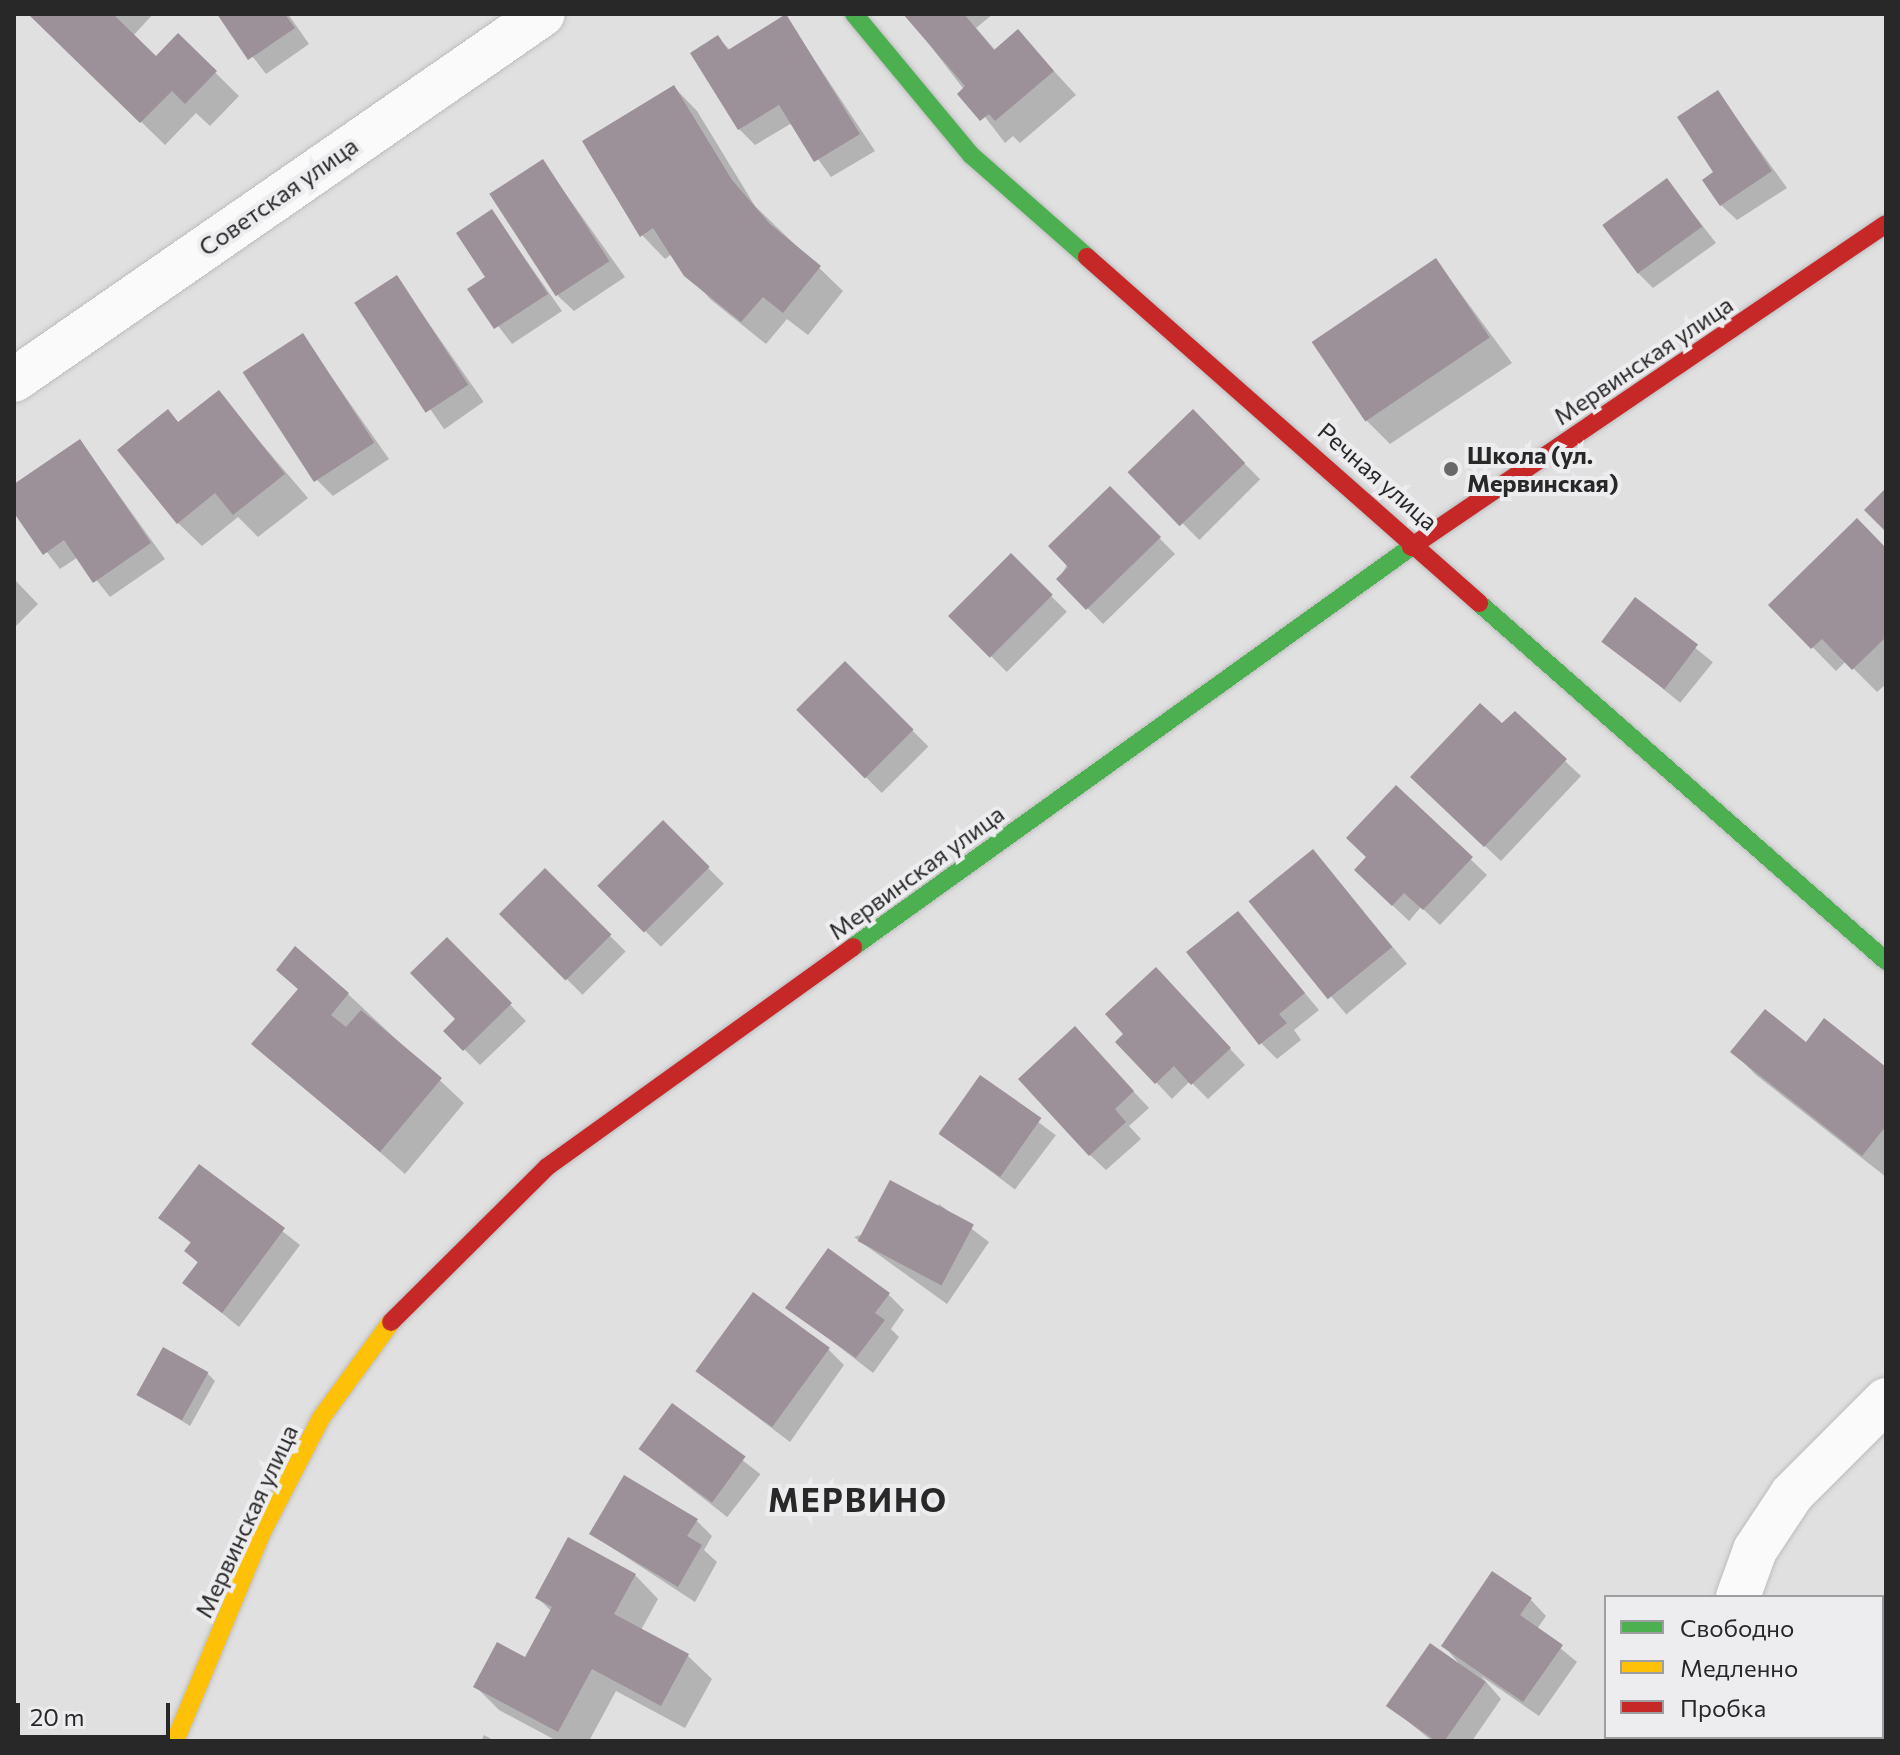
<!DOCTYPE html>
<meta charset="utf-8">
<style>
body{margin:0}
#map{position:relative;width:1900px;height:1755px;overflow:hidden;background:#e0e0e1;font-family:Commissioner,sans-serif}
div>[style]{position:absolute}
.shadow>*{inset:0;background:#0003;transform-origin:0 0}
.building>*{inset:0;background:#9c9198;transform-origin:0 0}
.path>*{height:5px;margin-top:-2.5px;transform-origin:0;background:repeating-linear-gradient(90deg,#c0c0c1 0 4px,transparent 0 10px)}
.roads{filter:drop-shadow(0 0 2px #bcbcbd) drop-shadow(0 0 2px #bcbcbd)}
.street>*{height:44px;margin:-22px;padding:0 22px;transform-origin:22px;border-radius:22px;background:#fafafa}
.fast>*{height:18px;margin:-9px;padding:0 9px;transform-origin:9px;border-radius:9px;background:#4caf50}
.slow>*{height:18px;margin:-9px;padding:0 9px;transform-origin:9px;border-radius:9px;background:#ffc107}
.jam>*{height:18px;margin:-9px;padding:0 9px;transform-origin:9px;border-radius:9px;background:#c62828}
.dots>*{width:22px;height:22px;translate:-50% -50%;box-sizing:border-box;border:4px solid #ededef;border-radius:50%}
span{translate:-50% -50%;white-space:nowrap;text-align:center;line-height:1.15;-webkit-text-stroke:8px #ededef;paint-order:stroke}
.street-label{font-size:24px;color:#282829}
.poi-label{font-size:24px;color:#282829;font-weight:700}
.left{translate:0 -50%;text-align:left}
.district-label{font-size:32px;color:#282829;font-weight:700;letter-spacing:2px}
.frame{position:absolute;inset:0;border:16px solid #282829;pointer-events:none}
.legend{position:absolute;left:1604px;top:1595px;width:280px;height:144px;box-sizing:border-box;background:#ededef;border:2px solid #9e9ea0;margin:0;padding:10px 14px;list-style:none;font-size:24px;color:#282829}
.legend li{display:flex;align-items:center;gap:16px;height:40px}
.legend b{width:40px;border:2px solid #9e9ea0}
.scale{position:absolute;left:16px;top:1703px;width:154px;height:36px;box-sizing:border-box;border:4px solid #282829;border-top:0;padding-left:10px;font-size:24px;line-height:28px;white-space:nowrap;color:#282829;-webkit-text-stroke:6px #ededef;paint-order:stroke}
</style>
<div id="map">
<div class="shadow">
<div style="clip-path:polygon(31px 14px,153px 14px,133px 36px,157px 59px,178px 36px,239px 96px,210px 126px,196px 113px,165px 145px)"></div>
<div style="clip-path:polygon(220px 14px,288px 14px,309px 44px,266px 74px)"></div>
<div style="clip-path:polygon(906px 14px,993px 14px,976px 28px,996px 51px,1018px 32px,1076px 95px,1020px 143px,1013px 136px,1005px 143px)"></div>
<div style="clip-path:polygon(786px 17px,875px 151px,831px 177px,792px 123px,755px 145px,739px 129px,718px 38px,731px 51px)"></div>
<div style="clip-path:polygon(674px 87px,697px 111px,755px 206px,843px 291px,808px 335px,787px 319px,766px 344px,710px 299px,672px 254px,665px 259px,642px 235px)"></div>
<div style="clip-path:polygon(1718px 93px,1787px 188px,1737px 220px,1721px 205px,1716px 172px)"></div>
<div style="clip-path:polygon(543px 162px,625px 277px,574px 311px,558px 296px)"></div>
<div style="clip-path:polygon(1667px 180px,1716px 243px,1653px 288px,1637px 272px)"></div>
<div style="clip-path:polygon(492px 212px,562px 311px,512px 344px,470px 289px,488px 278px)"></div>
<div style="clip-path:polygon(1436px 260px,1512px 363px,1390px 444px,1366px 420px)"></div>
<div style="left:397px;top:278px;width:151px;height:48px;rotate:55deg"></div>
<div style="clip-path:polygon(302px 335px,389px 459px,333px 496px,317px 480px)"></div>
<div style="clip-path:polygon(218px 393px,308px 498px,258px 537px,238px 517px,202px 546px,178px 523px,168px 412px,180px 424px)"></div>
<div style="left:1193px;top:412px;width:95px;height:86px;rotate:45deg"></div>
<div style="clip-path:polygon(80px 441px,165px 559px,110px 597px,78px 557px,60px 569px,14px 509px,14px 487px)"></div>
<div style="clip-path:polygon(1110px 488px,1175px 554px,1103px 624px,1059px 579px)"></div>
<div style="clip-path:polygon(1886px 550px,1886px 684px,1877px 692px,1846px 661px,1836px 671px,1771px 605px)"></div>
<div style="left:1011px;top:556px;width:79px;height:85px;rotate:45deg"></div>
<div style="clip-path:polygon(14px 579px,38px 604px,14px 628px)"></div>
<div style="left:1636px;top:600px;width:99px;height:52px;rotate:39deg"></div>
<div style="left:845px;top:663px;width:118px;height:66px;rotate:45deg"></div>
<div style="clip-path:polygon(1565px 761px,1581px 776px,1501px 861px,1428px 793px)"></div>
<div style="clip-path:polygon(1396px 788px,1487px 875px,1440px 925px,1421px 907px,1409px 921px,1372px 886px,1369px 857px)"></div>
<div style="left:663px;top:823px;width:86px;height:89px;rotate:45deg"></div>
<div style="left:1313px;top:852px;width:146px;height:79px;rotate:50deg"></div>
<div style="left:545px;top:871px;width:114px;height:61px;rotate:45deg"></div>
<div style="clip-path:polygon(1238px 913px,1319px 1010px,1294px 1030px,1301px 1040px,1277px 1059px,1261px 1043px)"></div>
<div style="clip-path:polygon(447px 940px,526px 1021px,480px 1065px,446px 1031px,458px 1019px)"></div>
<div style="clip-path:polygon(278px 970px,348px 994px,464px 1103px,405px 1174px,254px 1043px,299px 990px)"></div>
<div style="clip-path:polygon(1172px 986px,1245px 1065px,1208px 1099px,1190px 1081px,1172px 1099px,1118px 1042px)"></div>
<div style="clip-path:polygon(1090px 1045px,1149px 1108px,1129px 1126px,1141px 1139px,1106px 1170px,1090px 1155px)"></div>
<div style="clip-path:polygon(1733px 1052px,1886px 1070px,1886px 1177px,1756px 1075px)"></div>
<div style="left:980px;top:1078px;width:95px;height:68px;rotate:37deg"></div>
<div style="clip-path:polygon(199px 1166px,300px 1245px,239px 1327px,184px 1282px,199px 1264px,186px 1251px,192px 1244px,161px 1218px)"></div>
<div style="clip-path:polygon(939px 1204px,989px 1242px,947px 1304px,854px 1237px,934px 1212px)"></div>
<div style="clip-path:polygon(888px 1294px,904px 1310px,891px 1329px,899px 1337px,873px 1373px,788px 1307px)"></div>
<div style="clip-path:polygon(828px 1349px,844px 1365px,790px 1442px,698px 1372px)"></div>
<div style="clip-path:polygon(208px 1374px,215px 1381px,190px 1426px,139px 1394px)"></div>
<div style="left:673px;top:1406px;width:111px;height:54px;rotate:38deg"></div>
<div style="clip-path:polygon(696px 1520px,712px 1536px,704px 1550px,717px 1562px,695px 1602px,591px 1534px)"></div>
<div style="clip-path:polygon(635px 1575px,658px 1599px,641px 1630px,688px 1656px,712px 1679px,685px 1728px,616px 1691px,589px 1741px,557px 1741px,499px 1710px,475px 1686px,526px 1660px,552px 1612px,537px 1597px)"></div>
<div style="clip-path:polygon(1531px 1600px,1546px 1616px,1537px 1629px,1577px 1662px,1539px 1716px,1481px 1676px,1501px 1699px,1472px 1741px,1432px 1741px,1389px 1706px,1463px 1668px,1444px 1646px)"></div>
<div style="clip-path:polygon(484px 1735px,495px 1741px,481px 1741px)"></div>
</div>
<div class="building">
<div style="clip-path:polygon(28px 14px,113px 14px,156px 56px,178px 33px,217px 71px,185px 104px,172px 91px,140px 123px)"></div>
<div style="clip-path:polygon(217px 14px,285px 14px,295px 28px,248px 60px)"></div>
<div style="clip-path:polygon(786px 14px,860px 134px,814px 162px,779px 105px,738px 130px,690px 53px,718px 35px,728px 50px)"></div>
<div style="clip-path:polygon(903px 14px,964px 14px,994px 50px,1018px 29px,1054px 71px,995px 121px,989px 114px,980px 121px,957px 94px,965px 86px)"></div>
<div style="clip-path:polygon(674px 85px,732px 180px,770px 224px,821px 266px,783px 313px,763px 297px,741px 322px,684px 276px,653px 228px,640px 237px,582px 141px)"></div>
<div style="clip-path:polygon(1718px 90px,1772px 171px,1720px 206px,1702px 180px,1713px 172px,1677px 117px)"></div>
<div style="left:543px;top:159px;width:122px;height:64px;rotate:57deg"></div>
<div style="left:1667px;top:178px;width:60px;height:80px;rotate:54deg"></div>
<div style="clip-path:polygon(492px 209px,548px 294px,494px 329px,467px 289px,485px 277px,456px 233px)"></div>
<div style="left:1436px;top:258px;width:96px;height:150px;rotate:56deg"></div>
<div style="left:397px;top:275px;width:131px;height:51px;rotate:57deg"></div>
<div style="left:303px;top:333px;width:131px;height:72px;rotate:57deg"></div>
<div style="clip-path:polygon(219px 390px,285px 474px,233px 515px,215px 493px,177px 524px,117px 450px,168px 409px,178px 422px)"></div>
<div style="left:1193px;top:409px;width:75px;height:91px;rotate:46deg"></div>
<div style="clip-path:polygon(80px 439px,151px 543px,93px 583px,64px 540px,43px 555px,14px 513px,14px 484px)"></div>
<div style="clip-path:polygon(1110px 486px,1161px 537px,1086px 610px,1056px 579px,1068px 567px,1048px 546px)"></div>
<div style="clip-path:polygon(1886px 488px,1886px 532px,1864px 510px)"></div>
<div style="clip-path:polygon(1857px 518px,1886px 548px,1886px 637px,1852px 670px,1822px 639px,1811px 649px,1768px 605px)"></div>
<div style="left:1011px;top:553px;width:59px;height:89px;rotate:45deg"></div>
<div style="left:1635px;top:597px;width:79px;height:56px;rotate:37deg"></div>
<div style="left:845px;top:661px;width:97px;height:69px;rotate:45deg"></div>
<div style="clip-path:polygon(1480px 703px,1502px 723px,1515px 711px,1567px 759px,1484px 847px,1410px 777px)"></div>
<div style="clip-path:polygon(1396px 785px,1473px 857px,1423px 910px,1404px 893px,1392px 906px,1354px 870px,1366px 857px,1346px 838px)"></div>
<div style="left:663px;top:820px;width:66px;height:93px;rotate:45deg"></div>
<div style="left:1313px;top:849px;width:126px;height:83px;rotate:51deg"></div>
<div style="left:545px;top:868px;width:94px;height:65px;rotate:45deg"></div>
<div style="clip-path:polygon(1238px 911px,1305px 993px,1279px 1014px,1287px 1023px,1259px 1045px,1186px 952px)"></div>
<div style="clip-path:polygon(447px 937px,512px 1003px,463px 1051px,443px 1031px,455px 1019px,410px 973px)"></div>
<div style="clip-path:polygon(295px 946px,349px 993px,331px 1015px,346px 1027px,361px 1010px,442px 1078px,380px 1152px,251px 1044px,298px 989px,276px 970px)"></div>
<div style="clip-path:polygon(1156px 967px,1231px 1048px,1191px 1085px,1174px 1066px,1155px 1084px,1115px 1042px,1123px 1034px,1105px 1014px)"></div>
<div style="clip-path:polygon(1765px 1009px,1806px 1042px,1824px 1018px,1886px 1067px,1886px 1126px,1862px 1156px,1730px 1052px)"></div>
<div style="clip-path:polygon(1075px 1026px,1134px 1091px,1115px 1109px,1126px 1122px,1089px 1156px,1018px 1079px)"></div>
<div style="left:980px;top:1075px;width:75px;height:72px;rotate:35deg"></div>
<div style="clip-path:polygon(199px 1164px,285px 1228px,222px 1313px,182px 1283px,198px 1262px,184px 1251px,191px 1242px,158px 1218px)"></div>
<div style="left:890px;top:1180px;width:95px;height:69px;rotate:28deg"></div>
<div style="clip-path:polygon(828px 1248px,890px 1293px,875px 1313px,885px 1320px,856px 1358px,785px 1308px)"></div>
<div style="left:753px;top:1292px;width:95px;height:98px;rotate:36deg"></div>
<div style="left:163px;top:1347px;width:52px;height:55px;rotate:29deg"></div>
<div style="left:672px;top:1403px;width:91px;height:57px;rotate:36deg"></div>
<div style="clip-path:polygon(624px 1475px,698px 1519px,687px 1536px,702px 1545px,678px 1587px,589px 1534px)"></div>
<div style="clip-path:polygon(568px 1537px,636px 1574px,614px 1614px,689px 1654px,661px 1706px,592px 1669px,558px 1732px,473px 1687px,497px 1642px,525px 1657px,552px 1607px,535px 1598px)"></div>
<div style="clip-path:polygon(1492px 1571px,1532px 1598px,1520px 1615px,1563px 1645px,1523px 1702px,1441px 1646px)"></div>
<div style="left:1430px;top:1643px;width:68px;height:77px;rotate:35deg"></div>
</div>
<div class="path">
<div style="left:1825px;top:1737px;width:7px;rotate:34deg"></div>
</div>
<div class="roads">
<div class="street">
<div style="left:14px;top:380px;width:643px;rotate:-34.68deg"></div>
<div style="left:1738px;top:1597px;width:50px;rotate:-70.1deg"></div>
<div style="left:1755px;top:1550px;width:67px;rotate:-56.5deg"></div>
<div style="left:1792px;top:1494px;width:133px;rotate:-45deg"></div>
<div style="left:1686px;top:1741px;width:4px;rotate:-63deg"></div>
</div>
<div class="fast">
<div style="left:854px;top:14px;width:183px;rotate:50.3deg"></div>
<div style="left:971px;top:155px;width:154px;rotate:41.3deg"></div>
<div style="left:1479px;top:603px;width:542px;rotate:41.34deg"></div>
<div style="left:853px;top:947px;width:687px;rotate:-35.63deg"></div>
</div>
<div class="slow">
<div style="left:175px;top:1741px;width:229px;rotate:-67.4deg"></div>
<div style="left:263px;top:1530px;width:126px;rotate:-62.6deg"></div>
<div style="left:321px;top:1418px;width:119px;rotate:-53.9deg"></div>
</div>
<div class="jam">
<div style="left:1087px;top:257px;width:523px;rotate:41.43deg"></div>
<div style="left:1411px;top:547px;width:574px;rotate:-34.22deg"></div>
<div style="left:391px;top:1322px;width:220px;rotate:-44.8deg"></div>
<div style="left:547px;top:1167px;width:377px;rotate:-35.7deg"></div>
</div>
</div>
<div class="dots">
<div style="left:1451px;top:469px;background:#686869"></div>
</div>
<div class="street-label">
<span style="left:278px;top:196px;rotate:-35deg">Советская улица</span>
<span style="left:1643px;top:360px;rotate:-34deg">Мервинская улица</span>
<span style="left:1378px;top:476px;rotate:41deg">Речная улица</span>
<span style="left:916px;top:872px;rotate:-36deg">Мервинская улица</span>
<span style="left:246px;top:1521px;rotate:-65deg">Мервинская улица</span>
</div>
<div class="poi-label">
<span class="left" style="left:1467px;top:469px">Школа (ул.<br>Мервинская)</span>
</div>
<div class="district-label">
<span style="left:858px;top:1499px">МЕРВИНО</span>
</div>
<div class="frame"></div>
<ul class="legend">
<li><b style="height:10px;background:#4caf50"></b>Свободно</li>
<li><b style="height:10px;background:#ffc107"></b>Медленно</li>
<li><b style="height:10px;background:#c62828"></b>Пробка</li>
</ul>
<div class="scale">20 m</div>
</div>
